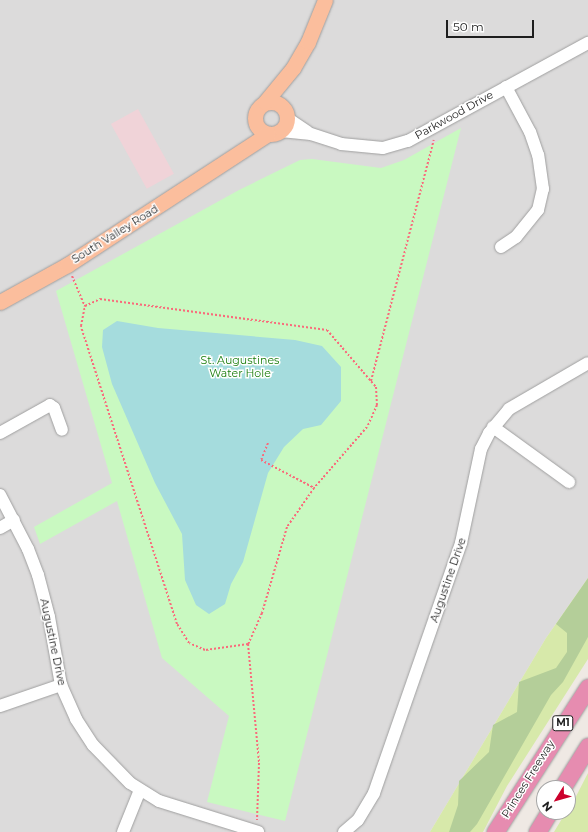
<!DOCTYPE html>
<style>
body{margin:0}
#map{position:relative;width:588px;height:832px;overflow:hidden;background:#efe9e4;font-family:Montserrat,sans-serif}
div>[style]{position:absolute}
.residential>*{inset:0;background:#dcdbdb}
.commercial>*{inset:0;background:#f0d3d8;transform-origin:0 0}
.grass>*{inset:0;background:#d7e9aa}
.forest>*{inset:0;background:#b4ce99}
.park>*{inset:0;background:#c9f9c1}
.water>*{inset:0;background:#a5dcdd}
.path>*{height:2px;margin-top:-1px;transform-origin:0;background:repeating-linear-gradient(90deg,#f96b7b 0 2px,transparent 0 4px)}
.roads{filter:drop-shadow(0 0 1px #9f9f9f) drop-shadow(0 0 1px #9f9f9f)}
.minor>*{height:12px;margin:-6px;padding:0 6px;transform-origin:6px;border-radius:6px;background:#fff}
.major>*{height:15px;margin:-7.5px;padding:0 7.5px;transform-origin:7.5px;border-radius:7.5px;background:#fbbe9d}
.major>.ring{margin:-7.5px;padding:0;box-sizing:content-box;background:none;border:15px solid #fbbe9d;border-radius:50%}
.highway>*{height:17px;margin:-8.5px;padding:0 8.5px;transform-origin:8.5px;border-radius:8.5px;background:#e68cb0}
span{translate:-50% -50%;white-space:nowrap;text-align:center;line-height:1.15;-webkit-text-stroke:3px #fff;paint-order:stroke}
.shield-label span{padding:1px 3px;background:#fff;border:1px solid;border-radius:3px;-webkit-text-stroke-width:0}
.shield-label{font-size:10px;color:#1e1e1e;font-weight:700}
.street-label{font-size:11px;color:#1e1e1e}
.park-label{font-size:11px;color:#1a7d0c}
.north{position:absolute;left:536px;top:780px;width:40px;height:40px;box-sizing:border-box;background:#fff;border:1px solid #a5a5a5;border-radius:50%;rotate:233deg;font-size:11px;font-weight:700;line-height:16px;text-align:center;color:#1e1e1e}
.north::after{content:'';display:block;margin:auto;width:14px;height:18px;background:#cc012c;clip-path:polygon(50% 0,100% 100%,50% 72%,0 100%)}
.scale{position:absolute;left:446px;top:20px;width:88px;height:18px;box-sizing:border-box;border:2px solid #1e1e1e;border-top:0;padding-left:5px;font-size:12px;line-height:14px;white-space:nowrap;color:#1e1e1e;-webkit-text-stroke:3px #fff;paint-order:stroke}
</style>
<div id="map">
<div class="residential">
<div style="clip-path:polygon(0 0,588px 0,588px 578px,546px 638px,430px 832px,0 832px)"></div>
</div>
<div class="commercial">
<div style="left:138px;top:109px;width:74px;height:31px;rotate:61deg"></div>
</div>
<div class="grass">
<div style="clip-path:polygon(588px 578px,588px 659px,507px 786px,483px 832px,430px 832px,546px 638px)"></div>
<div style="clip-path:polygon(588px 773px,588px 832px,554px 832px,566px 812px,568px 812px)"></div>
</div>
<div class="forest">
<div style="clip-path:polygon(588px 578px,588px 637px,563px 682px,551px 695px,477px 824px,470px 832px,449px 832px,458px 805px,459px 781px,489px 752px,493px 725px,517px 712px,519px 682px,556px 668px,567px 652px,567px 633px,556px 624px)"></div>
</div>
<div class="park">
<div style="clip-path:polygon(461px 128px,285px 821px,207px 802px,229px 716px,162px 658px,117px 501px,40px 544px,34px 527px,112px 483px,56px 291px,239px 190px,300px 160px,312px 159px,381px 168px,404px 160px)"></div>
</div>
<div class="water">
<div style="clip-path:polygon(117px 321px,158px 328px,295px 340px,322px 346px,341px 367px,341px 401px,321px 425px,303px 429px,284px 447px,268px 473px,243px 562px,231px 584px,225px 604px,209px 614px,196px 605px,185px 580px,182px 534px,155px 483px,112px 384px,102px 347px,103px 330px)"></div>
</div>
<div class="path">
<div style="left:72px;top:276px;width:33px;rotate:67deg"></div>
<div style="left:371px;top:381px;width:249px;rotate:-75.4deg"></div>
<div style="left:268px;top:443px;width:18px;rotate:112deg"></div>
<div style="left:261px;top:460px;width:60px;rotate:27.8deg"></div>
<div style="left:248px;top:644px;width:43px;rotate:172.1deg"></div>
<div style="left:205px;top:650px;width:17px;rotate:-156deg"></div>
<div style="left:189px;top:643px;width:22px;rotate:-122deg"></div>
<div style="left:177px;top:624px;width:313px;rotate:-107.9deg"></div>
<div style="left:81px;top:326px;width:20px;rotate:-79deg"></div>
<div style="left:85px;top:306px;width:17px;rotate:-25deg"></div>
<div style="left:100px;top:299px;width:229px;rotate:7.8deg"></div>
<div style="left:327px;top:330px;width:75px;rotate:49.3deg"></div>
<div style="left:376px;top:387px;width:18px;rotate:87deg"></div>
<div style="left:377px;top:405px;width:24px;rotate:114deg"></div>
<div style="left:367px;top:427px;width:81px;rotate:131deg"></div>
<div style="left:314px;top:488px;width:47px;rotate:124.7deg"></div>
<div style="left:287px;top:527px;width:90px;rotate:106.2deg"></div>
<div style="left:262px;top:613px;width:34px;rotate:114deg"></div>
<div style="left:248px;top:644px;width:120px;rotate:84.7deg"></div>
<div style="left:259px;top:763px;width:57px;rotate:92deg"></div>
</div>
<div class="roads">
<div class="minor">
<div style="left:287px;top:118px;width:25px;rotate:34deg"></div>
<div style="left:281px;top:131px;width:30px;rotate:6deg"></div>
<div style="left:311px;top:134px;width:32px;rotate:18deg"></div>
<div style="left:341px;top:144px;width:42px;rotate:5.4deg"></div>
<div style="left:383px;top:148px;width:26px;rotate:-16deg"></div>
<div style="left:408px;top:141px;width:205px;rotate:-28.6deg"></div>
<div style="left:501px;top:247px;width:18px;rotate:-34deg"></div>
<div style="left:516px;top:237px;width:35px;rotate:-51deg"></div>
<div style="left:538px;top:210px;width:22px;rotate:-77deg"></div>
<div style="left:543px;top:189px;width:34px;rotate:-98deg"></div>
<div style="left:538px;top:155px;width:24px;rotate:-109deg"></div>
<div style="left:530px;top:132px;width:51px;rotate:-118.1deg"></div>
<div style="left:493px;top:427px;width:94px;rotate:35.9deg"></div>
<div style="left:0;top:433px;width:57px;rotate:-29.2deg"></div>
<div style="left:50px;top:405px;width:5px;rotate:37deg"></div>
<div style="left:54px;top:408px;width:23px;rotate:70deg"></div>
<div style="left:0;top:495px;width:61px;rotate:62.6deg"></div>
<div style="left:28px;top:549px;width:28px;rotate:69deg"></div>
<div style="left:38px;top:575px;width:43px;rotate:75.3deg"></div>
<div style="left:49px;top:617px;width:69px;rotate:80deg"></div>
<div style="left:61px;top:685px;width:37px;rotate:66deg"></div>
<div style="left:76px;top:719px;width:31px;rotate:57deg"></div>
<div style="left:93px;top:745px;width:53px;rotate:45.8deg"></div>
<div style="left:130px;top:783px;width:34px;rotate:32deg"></div>
<div style="left:159px;top:801px;width:104px;rotate:17.4deg"></div>
<div style="left:0;top:528px;width:16px;rotate:-30deg"></div>
<div style="left:0;top:706px;width:65px;rotate:-19deg"></div>
<div style="left:123px;top:832px;width:45px;rotate:-68deg"></div>
<div style="left:344px;top:832px;width:18px;rotate:-41deg"></div>
<div style="left:358px;top:820px;width:31px;rotate:-59deg"></div>
<div style="left:374px;top:793px;width:265px;rotate:-70.8deg"></div>
<div style="left:461px;top:543px;width:96px;rotate:-78deg"></div>
<div style="left:481px;top:449px;width:18px;rotate:-63deg"></div>
<div style="left:489px;top:433px;width:31px;rotate:-50deg"></div>
<div style="left:509px;top:409px;width:91px;rotate:-30.2deg"></div>
</div>
<div class="major">
<div class="ring" style="left:255px;top:102px;width:17px;height:17px"></div>
<div style="left:265px;top:102px;width:44px;rotate:-50.5deg"></div>
<div style="left:293px;top:68px;width:30px;rotate:-60deg"></div>
<div style="left:308px;top:42px;width:45px;rotate:-68deg"></div>
<div style="left:0;top:302px;width:77px;rotate:-28.9deg"></div>
<div style="left:67px;top:265px;width:240px;rotate:-33.1deg"></div>
</div>
<div class="highway">
<div style="left:562px;top:788px;width:49px;rotate:-58.2deg"></div>
<div style="left:495px;top:832px;width:172px;rotate:-57.3deg"></div>
<div style="left:537px;top:832px;width:23px;rotate:-59deg"></div>
</div>
</div>
<div class="shield-label">
<span style="left:563px;top:723px">M1</span>
</div>
<div class="street-label">
<span style="left:454px;top:115px;rotate:-29deg">Parkwood Drive</span>
<span style="left:115px;top:234px;rotate:-32deg">South Valley Road</span>
<span style="left:448px;top:580px;rotate:-71deg">Augustine Drive</span>
<span style="left:53px;top:642px;rotate:78deg">Augustine Drive</span>
<span style="left:528px;top:779px;rotate:-58deg">Princes Freeway</span>
</div>
<div class="park-label">
<span style="left:240px;top:367px">St. Augustines<br>Water Hole</span>
</div>
<div class="north">N</div>
<div class="scale">50 m</div>
</div>
